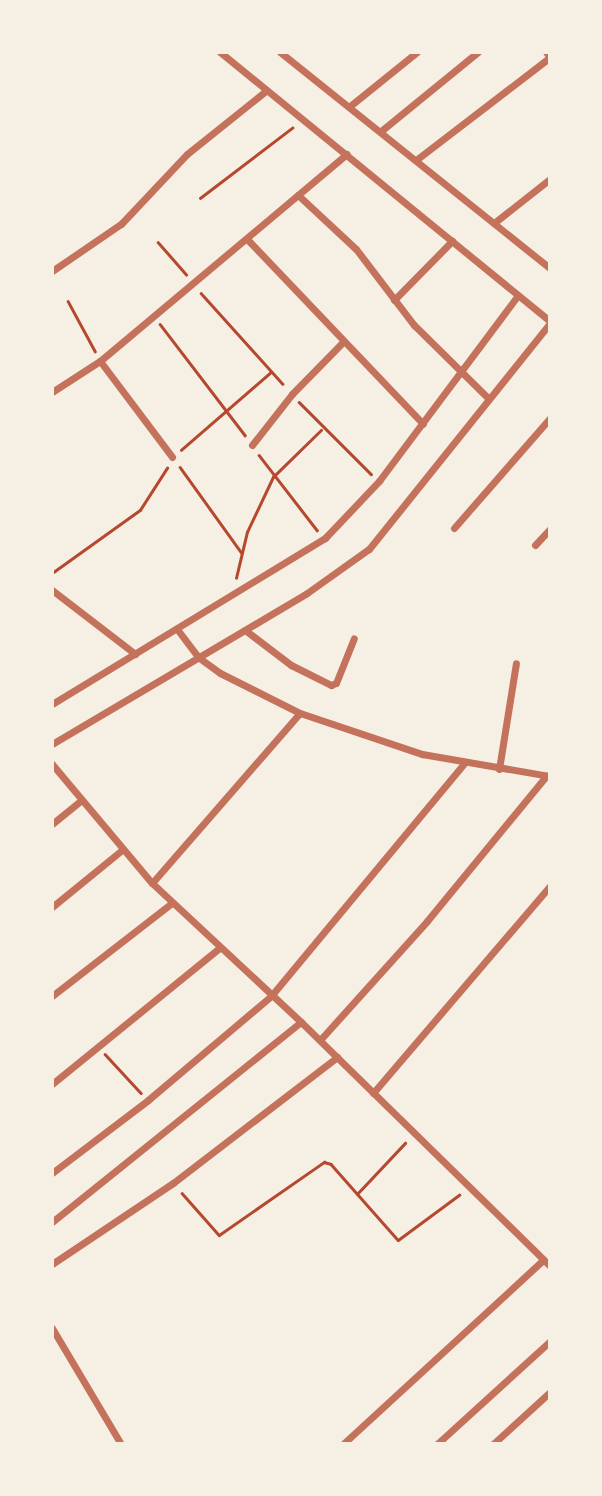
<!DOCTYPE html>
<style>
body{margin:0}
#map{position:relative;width:602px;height:1496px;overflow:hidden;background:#f6efe4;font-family:"Zilla Slab",serif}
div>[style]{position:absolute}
.path>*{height:2.5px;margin:-1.25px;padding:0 1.25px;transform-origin:1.25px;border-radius:1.25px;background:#b5482f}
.minor>*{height:7px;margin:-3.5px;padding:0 3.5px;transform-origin:3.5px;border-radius:3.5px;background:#c5725c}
span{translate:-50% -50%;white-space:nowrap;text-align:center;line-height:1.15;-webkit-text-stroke:7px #f6efe4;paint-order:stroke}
.frame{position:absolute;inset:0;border:54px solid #f6efe4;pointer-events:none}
</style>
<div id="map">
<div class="path">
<div style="left:200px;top:198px;width:116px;rotate:-37.3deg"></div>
<div style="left:158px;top:242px;width:43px;rotate:48.8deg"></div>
<div style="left:201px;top:293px;width:122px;rotate:48deg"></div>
<div style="left:68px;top:301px;width:57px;rotate:61.6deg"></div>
<div style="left:160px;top:324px;width:140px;rotate:52.6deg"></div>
<div style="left:299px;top:402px;width:102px;rotate:45deg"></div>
<div style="left:181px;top:450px;width:119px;rotate:-40.9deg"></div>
<div style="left:259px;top:455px;width:95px;rotate:52.3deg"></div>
<div style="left:180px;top:467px;width:105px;rotate:54.3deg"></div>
<div style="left:52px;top:573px;width:108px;rotate:-35.6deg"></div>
<div style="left:140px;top:510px;width:50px;rotate:-57.3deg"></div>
<div style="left:236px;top:578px;width:47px;rotate:-76.6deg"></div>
<div style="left:247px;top:532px;width:61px;rotate:-64.7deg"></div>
<div style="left:273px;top:477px;width:67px;rotate:-44.4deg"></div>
<div style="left:105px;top:1054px;width:53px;rotate:47.3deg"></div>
<div style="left:182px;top:1193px;width:56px;rotate:48.6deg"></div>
<div style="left:219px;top:1235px;width:128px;rotate:-34.8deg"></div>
<div style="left:324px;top:1162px;width:7px;rotate:16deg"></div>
<div style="left:331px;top:1164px;width:101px;rotate:48.6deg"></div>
<div style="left:398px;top:1240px;width:76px;rotate:-36.4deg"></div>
<div style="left:357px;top:1194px;width:70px;rotate:-46.7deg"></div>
</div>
<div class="minor">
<div style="left:220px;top:52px;width:426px;rotate:39.2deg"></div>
<div style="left:280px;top:52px;width:346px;rotate:38.7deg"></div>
<div style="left:350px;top:106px;width:86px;rotate:-38.9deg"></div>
<div style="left:381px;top:131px;width:125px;rotate:-39.2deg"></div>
<div style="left:416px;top:160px;width:169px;rotate:-37.5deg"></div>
<div style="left:550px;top:57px;width:6px;rotate:-129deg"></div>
<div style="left:298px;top:195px;width:79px;rotate:43deg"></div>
<div style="left:356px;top:249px;width:96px;rotate:52.7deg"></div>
<div style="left:414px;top:325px;width:105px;rotate:44.6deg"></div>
<div style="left:494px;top:223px;width:71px;rotate:-38.2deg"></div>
<div style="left:247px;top:239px;width:255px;rotate:46.4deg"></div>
<div style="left:52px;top:271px;width:83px;rotate:-34.3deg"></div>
<div style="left:121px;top:224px;width:96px;rotate:-46.7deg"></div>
<div style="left:187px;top:154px;width:102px;rotate:-38.7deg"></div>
<div style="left:394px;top:300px;width:83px;rotate:-45.5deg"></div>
<div style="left:100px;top:361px;width:120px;rotate:53.1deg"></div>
<div style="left:52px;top:392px;width:57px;rotate:-32.9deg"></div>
<div style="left:100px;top:361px;width:322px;rotate:-40deg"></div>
<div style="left:252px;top:445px;width:65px;rotate:-51.9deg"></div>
<div style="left:292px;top:394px;width:71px;rotate:-45.6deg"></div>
<div style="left:454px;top:528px;width:146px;rotate:-48.9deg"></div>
<div style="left:535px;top:545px;width:22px;rotate:-47deg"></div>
<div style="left:52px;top:590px;width:105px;rotate:37.6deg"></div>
<div style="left:177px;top:629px;width:35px;rotate:53deg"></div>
<div style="left:198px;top:657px;width:27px;rotate:36deg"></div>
<div style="left:220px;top:673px;width:89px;rotate:26.6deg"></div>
<div style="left:300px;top:713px;width:129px;rotate:18.6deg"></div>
<div style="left:422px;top:754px;width:130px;rotate:9.8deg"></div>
<div style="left:245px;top:630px;width:58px;rotate:37.3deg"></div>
<div style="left:291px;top:665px;width:45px;rotate:26.6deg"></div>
<div style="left:331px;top:685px;width:5px;rotate:-22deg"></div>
<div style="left:336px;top:683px;width:48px;rotate:-68.2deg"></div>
<div style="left:52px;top:704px;width:320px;rotate:-31.3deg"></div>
<div style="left:325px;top:538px;width:79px;rotate:-46.5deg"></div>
<div style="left:379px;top:481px;width:232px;rotate:-53.2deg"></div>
<div style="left:52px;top:744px;width:296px;rotate:-30.6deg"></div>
<div style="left:307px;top:593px;width:76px;rotate:-35.4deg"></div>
<div style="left:369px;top:549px;width:290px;rotate:-51.3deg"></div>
<div style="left:52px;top:764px;width:155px;rotate:50deg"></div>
<div style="left:152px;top:883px;width:204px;rotate:43deg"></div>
<div style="left:301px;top:1022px;width:349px;rotate:44.4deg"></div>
<div style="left:499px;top:769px;width:107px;rotate:-80.9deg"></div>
<div style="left:52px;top:824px;width:36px;rotate:-39deg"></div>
<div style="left:152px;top:883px;width:225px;rotate:-49deg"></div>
<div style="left:52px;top:907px;width:90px;rotate:-39.2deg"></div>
<div style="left:52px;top:996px;width:152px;rotate:-37.8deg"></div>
<div style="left:320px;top:1040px;width:160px;rotate:-48deg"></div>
<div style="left:427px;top:921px;width:188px;rotate:-50.6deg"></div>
<div style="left:52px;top:1084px;width:214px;rotate:-39.1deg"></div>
<div style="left:373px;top:1093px;width:272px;rotate:-49.5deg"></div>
<div style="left:52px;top:1173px;width:121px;rotate:-37.2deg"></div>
<div style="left:148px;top:1100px;width:161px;rotate:-40.2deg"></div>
<div style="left:271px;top:996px;width:304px;rotate:-50.3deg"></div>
<div style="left:52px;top:1222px;width:319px;rotate:-38.8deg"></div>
<div style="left:52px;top:1264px;width:146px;rotate:-33.8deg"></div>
<div style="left:173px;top:1183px;width:207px;rotate:-37.5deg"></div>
<div style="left:52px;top:1328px;width:135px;rotate:59.3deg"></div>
<div style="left:343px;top:1444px;width:272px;rotate:-42.6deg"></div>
<div style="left:437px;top:1444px;width:153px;rotate:-42.3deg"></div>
<div style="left:493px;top:1444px;width:77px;rotate:-42.4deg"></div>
</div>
<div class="frame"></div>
</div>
